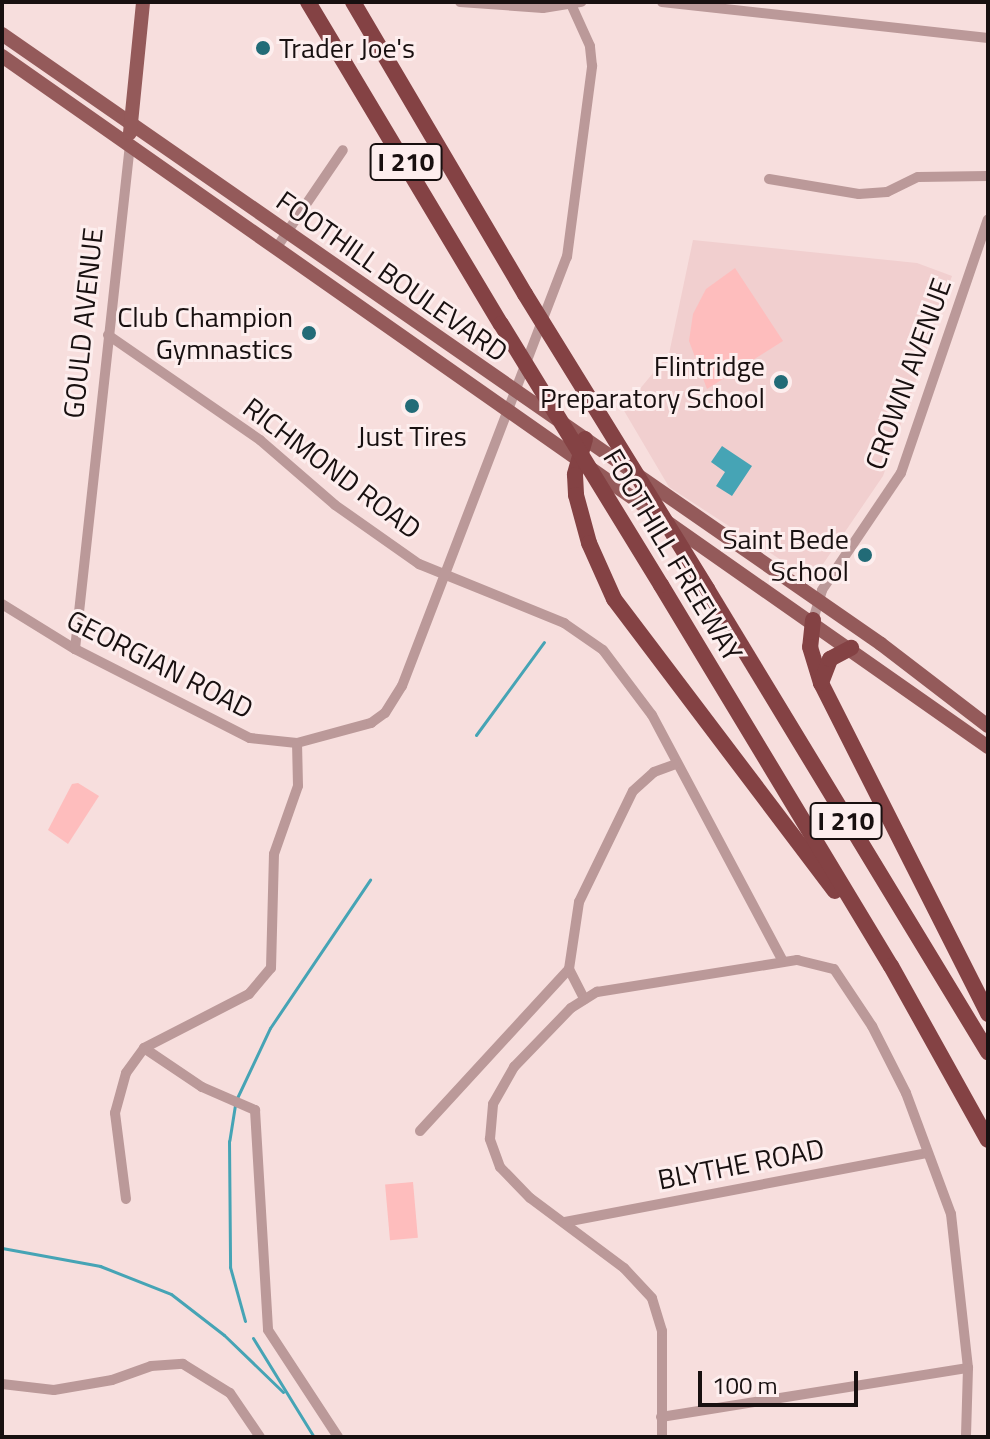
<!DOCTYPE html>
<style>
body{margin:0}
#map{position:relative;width:990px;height:1439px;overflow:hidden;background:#f7dedd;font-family:"Titillium Web",sans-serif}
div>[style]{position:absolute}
.built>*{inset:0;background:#f1cfcf}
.green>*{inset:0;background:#febdbd;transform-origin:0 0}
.water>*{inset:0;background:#46a4b5}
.stream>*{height:3px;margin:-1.5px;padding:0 1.5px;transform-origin:1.5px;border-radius:1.5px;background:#46a4b5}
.minor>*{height:10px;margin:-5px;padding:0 5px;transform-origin:5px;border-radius:5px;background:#b99}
.major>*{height:14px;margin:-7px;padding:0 7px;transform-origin:7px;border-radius:7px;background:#945a5a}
.highway>*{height:16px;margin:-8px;padding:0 8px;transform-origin:8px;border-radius:8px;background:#844244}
.highway-bridge>*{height:16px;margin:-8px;padding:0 8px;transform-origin:8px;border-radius:8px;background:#844244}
.dots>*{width:22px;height:22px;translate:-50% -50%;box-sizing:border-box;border:4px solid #fdeeee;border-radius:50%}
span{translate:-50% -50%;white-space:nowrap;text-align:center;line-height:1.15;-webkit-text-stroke:6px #fdeeee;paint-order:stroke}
.shield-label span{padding:2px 6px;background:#fdeeee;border:2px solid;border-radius:6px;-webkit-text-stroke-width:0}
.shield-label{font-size:26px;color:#181010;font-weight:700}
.poi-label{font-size:28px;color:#181010}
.left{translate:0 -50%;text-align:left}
.right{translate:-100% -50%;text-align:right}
.street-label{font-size:28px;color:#181010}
.frame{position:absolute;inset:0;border:4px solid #181010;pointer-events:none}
.scale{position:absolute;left:698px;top:1371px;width:160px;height:36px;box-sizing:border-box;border:4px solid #181010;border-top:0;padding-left:10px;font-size:24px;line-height:28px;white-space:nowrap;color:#181010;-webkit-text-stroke:6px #fdeeee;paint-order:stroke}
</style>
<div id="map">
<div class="built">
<div style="clip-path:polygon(693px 240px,917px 263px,952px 276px,883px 476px,819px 570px,801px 573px,669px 487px,623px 409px,669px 354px)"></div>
</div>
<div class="green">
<div style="clip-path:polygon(735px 268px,783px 341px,707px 389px,689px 341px,693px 314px,706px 289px)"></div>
<div style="clip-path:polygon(78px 783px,99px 796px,68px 844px,48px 830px,72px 784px)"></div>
<div style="left:413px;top:1182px;width:56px;height:28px;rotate:85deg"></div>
</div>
<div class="water">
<div style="clip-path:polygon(722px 446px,752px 466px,732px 496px,716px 486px,725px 472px,711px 462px)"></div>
</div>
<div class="stream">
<div style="left:476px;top:735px;width:115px;rotate:-53.8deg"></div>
<div style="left:237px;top:1098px;width:77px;rotate:-64.8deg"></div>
<div style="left:270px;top:1028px;width:179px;rotate:-56deg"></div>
<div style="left:235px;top:1105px;width:36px;rotate:99deg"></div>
<div style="left:229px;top:1141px;width:126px;rotate:89.5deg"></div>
<div style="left:230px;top:1267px;width:56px;rotate:74.5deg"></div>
<div style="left:2px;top:1248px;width:100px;rotate:10.4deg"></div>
<div style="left:100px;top:1266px;width:76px;rotate:21.5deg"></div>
<div style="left:171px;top:1294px;width:67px;rotate:37.7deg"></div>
<div style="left:224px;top:1335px;width:82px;rotate:44deg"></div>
<div style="left:253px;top:1338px;width:116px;rotate:58.4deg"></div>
</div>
<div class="minor">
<div style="left:460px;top:2px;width:83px;rotate:4.1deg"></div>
<div style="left:543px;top:8px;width:39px;rotate:-9deg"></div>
<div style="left:662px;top:2px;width:328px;rotate:6.3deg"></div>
<div style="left:769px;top:179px;width:91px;rotate:9.5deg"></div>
<div style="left:859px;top:194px;width:28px;rotate:-4deg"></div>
<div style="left:887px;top:192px;width:34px;rotate:-26deg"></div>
<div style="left:918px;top:177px;width:70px;rotate:-0.8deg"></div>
<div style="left:277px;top:247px;width:117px;rotate:-55.8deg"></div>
<div style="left:108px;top:335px;width:185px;rotate:34.6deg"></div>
<div style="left:260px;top:440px;width:99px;rotate:40.9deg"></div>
<div style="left:335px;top:505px;width:103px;rotate:35.1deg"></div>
<div style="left:419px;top:564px;width:157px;rotate:22.1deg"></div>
<div style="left:564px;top:623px;width:47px;rotate:34.7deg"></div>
<div style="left:603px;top:650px;width:81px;rotate:53deg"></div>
<div style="left:652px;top:715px;width:279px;rotate:62deg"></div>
<div style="left:2px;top:604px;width:86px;rotate:31.7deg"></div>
<div style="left:75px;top:649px;width:196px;rotate:27deg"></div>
<div style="left:250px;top:738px;width:47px;rotate:6.1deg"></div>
<div style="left:297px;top:743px;width:77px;rotate:-15.1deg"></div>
<div style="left:371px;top:723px;width:17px;rotate:-36deg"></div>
<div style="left:385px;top:713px;width:32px;rotate:-58deg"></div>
<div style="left:402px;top:686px;width:460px;rotate:-69deg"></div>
<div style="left:567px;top:257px;width:193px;rotate:-82.5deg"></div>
<div style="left:592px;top:66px;width:20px;rotate:-96deg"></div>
<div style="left:590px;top:46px;width:48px;rotate:-114.4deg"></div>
<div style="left:813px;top:620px;width:31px;rotate:-73deg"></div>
<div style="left:822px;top:590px;width:141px;rotate:-56deg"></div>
<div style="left:901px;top:473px;width:268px;rotate:-71.1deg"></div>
<div style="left:75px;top:649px;width:508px;rotate:-83.78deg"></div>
<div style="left:569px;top:969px;width:34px;rotate:63deg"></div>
<div style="left:144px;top:1048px;width:70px;rotate:33.9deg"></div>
<div style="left:202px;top:1087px;width:58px;rotate:23.5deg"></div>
<div style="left:255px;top:1110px;width:220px;rotate:86.6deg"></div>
<div style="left:268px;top:1330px;width:128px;rotate:56.8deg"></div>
<div style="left:420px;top:1131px;width:220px;rotate:-47.4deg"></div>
<div style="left:569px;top:969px;width:68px;rotate:-81.5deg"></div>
<div style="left:579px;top:902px;width:123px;rotate:-64.1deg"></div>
<div style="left:633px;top:791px;width:28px;rotate:-42deg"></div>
<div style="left:654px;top:772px;width:23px;rotate:-20deg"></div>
<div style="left:126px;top:1199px;width:87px;rotate:-97.3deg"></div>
<div style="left:115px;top:1113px;width:41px;rotate:-74.6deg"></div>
<div style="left:126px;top:1073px;width:31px;rotate:-54deg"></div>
<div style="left:144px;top:1048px;width:118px;rotate:-27.2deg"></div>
<div style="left:249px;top:994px;width:34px;rotate:-50deg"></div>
<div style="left:271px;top:968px;width:114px;rotate:-88.5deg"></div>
<div style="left:274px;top:854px;width:72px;rotate:-70.6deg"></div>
<div style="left:298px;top:786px;width:43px;rotate:-91.3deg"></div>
<div style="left:565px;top:1222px;width:368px;rotate:-10.8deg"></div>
<div style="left:2px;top:1384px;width:52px;rotate:6.6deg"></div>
<div style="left:54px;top:1390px;width:59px;rotate:-9.8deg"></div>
<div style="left:112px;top:1380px;width:41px;rotate:-19.7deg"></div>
<div style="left:151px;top:1366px;width:32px;rotate:-4deg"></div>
<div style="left:183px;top:1364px;width:55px;rotate:31.7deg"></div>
<div style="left:230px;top:1393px;width:53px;rotate:55.7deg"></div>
<div style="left:661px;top:1417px;width:311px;rotate:-9.1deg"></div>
<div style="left:662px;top:1437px;width:106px;rotate:-90deg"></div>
<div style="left:662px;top:1331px;width:34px;rotate:-107deg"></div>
<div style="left:652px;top:1298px;width:41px;rotate:-133deg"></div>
<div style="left:624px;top:1268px;width:117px;rotate:-143.3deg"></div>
<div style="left:530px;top:1198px;width:43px;rotate:-134.1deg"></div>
<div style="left:500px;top:1167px;width:30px;rotate:-110deg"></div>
<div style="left:490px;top:1139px;width:35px;rotate:-85deg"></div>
<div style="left:493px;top:1104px;width:43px;rotate:-60.4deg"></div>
<div style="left:514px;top:1067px;width:82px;rotate:-46deg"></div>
<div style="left:571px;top:1008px;width:31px;rotate:-32deg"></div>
<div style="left:597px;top:992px;width:203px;rotate:-9.1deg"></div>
<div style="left:797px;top:960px;width:38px;rotate:14deg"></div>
<div style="left:834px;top:969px;width:69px;rotate:56.3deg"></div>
<div style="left:872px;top:1026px;width:75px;rotate:63.1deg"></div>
<div style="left:906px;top:1093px;width:129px;rotate:69.6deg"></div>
<div style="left:951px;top:1214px;width:155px;rotate:83.7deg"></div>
<div style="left:968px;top:1368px;width:69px;rotate:91.7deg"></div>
</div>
<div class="major">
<div style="left:2px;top:34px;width:1070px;rotate:34.76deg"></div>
<div style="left:881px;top:644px;width:135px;rotate:37.5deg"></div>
<div style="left:2px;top:56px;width:1204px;rotate:35.02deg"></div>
<div style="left:130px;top:133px;width:132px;rotate:-84.3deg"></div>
</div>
<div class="highway">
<div style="left:308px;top:2px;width:375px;rotate:59.1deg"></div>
<div style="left:353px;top:2px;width:339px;rotate:59.5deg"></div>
<div style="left:585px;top:439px;width:37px;rotate:106deg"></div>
<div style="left:575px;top:475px;width:20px;rotate:87deg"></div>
<div style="left:576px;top:495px;width:50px;rotate:74.8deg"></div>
<div style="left:589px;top:543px;width:61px;rotate:65.9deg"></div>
<div style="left:614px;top:599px;width:366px;rotate:52.9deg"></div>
<div style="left:661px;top:585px;width:445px;rotate:58.9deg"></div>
<div style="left:891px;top:966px;width:199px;rotate:60.9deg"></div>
<div style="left:707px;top:589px;width:542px;rotate:58.75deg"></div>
<div style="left:813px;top:620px;width:27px;rotate:96deg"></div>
<div style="left:810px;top:647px;width:38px;rotate:73deg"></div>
<div style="left:821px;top:683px;width:371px;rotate:63.2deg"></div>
<div style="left:821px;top:683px;width:26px;rotate:-69deg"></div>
<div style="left:830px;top:659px;width:24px;rotate:-28deg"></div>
</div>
<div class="highway-bridge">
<div style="left:525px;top:294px;width:347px;rotate:58.3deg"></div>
<div style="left:501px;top:324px;width:306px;rotate:58.5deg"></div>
</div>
<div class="dots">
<div style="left:263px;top:48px;background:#226b77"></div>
<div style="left:309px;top:333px;background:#226b77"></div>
<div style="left:781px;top:382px;background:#226b77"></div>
<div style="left:412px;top:406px;background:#226b77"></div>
<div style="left:865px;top:555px;background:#226b77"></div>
</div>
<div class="shield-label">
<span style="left:406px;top:162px">I 210</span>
<span style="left:846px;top:821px">I 210</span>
</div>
<div class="poi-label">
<span class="left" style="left:279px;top:48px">Trader Joe's</span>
<span class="right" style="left:293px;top:333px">Club Champion<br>Gymnastics</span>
<span class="right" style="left:765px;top:382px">Flintridge<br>Preparatory School</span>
<span style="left:412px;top:436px">Just Tires</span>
<span class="right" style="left:849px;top:555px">Saint Bede<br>School</span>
</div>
<div class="street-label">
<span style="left:392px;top:276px;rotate:35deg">FOOTHILL BOULEVARD</span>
<span style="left:83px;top:323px;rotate:-84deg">GOULD AVENUE</span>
<span style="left:908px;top:374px;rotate:-70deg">CROWN AVENUE</span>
<span style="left:332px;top:468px;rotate:37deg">RICHMOND ROAD</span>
<span style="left:673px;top:555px;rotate:59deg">FOOTHILL FREEWAY</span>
<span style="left:160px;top:664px;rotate:27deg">GEORGIAN ROAD</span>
<span style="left:741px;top:1164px;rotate:-11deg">BLYTHE ROAD</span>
</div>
<div class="frame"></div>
<div class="scale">100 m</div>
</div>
